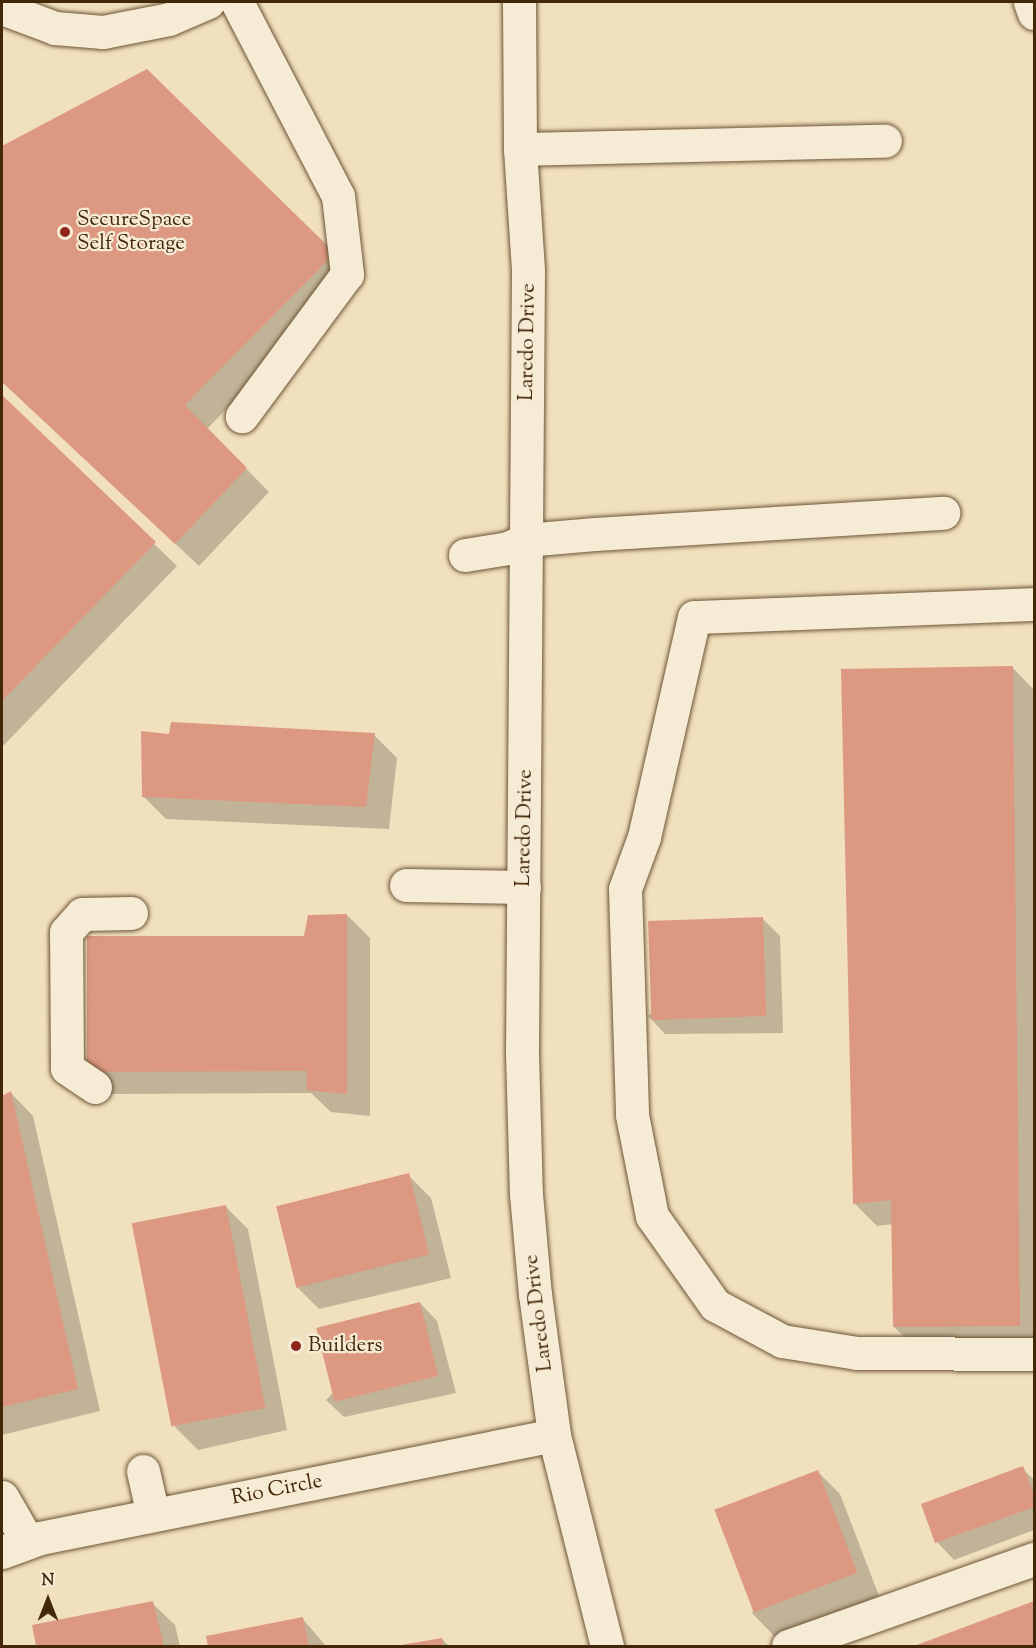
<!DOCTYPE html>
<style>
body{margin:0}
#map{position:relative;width:1036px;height:1648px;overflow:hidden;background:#f1e0be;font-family:"Sorts Mill Goudy",serif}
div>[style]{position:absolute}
.shadow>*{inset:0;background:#0003}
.building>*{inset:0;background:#dd9882;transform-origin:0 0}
.roads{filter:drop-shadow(0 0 2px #6e5536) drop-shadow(0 0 2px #6e5536)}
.minor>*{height:33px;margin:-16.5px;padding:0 16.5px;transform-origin:16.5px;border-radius:16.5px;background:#f6ebd5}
.dots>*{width:16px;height:16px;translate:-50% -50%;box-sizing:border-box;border:3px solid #f6ebd5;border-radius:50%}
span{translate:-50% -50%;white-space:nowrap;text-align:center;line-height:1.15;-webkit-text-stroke:4.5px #f6ebd5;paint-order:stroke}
.poi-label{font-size:21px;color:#432709}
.left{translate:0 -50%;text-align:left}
.street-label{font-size:21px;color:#432709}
.frame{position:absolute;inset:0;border:3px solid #432709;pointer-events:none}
.north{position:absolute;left:18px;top:1570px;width:60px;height:60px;-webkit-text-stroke:4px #f6ebd5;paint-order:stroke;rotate:0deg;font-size:16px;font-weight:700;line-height:24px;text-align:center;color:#432709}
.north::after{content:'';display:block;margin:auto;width:21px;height:27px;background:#432709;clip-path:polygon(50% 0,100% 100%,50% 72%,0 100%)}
</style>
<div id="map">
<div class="shadow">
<div style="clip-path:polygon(147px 71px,356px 276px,207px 429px,269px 492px,199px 566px,2px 381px,2px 148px)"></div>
<div style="clip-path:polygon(2px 397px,177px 566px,2px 747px)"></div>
<div style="clip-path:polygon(1012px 667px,1034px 690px,1034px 1348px,917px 1349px,894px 1327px,893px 1224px,877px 1226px,854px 1203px)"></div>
<div style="clip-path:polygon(374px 735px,397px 758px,389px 829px,166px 819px,143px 796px,171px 736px)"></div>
<div style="clip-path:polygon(347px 915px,370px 938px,370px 1116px,331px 1112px,311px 1093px,111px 1094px,88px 1071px)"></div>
<div style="clip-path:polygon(762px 918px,780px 936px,783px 1033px,665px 1034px,648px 1016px)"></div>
<div style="clip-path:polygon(11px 1093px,33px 1116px,100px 1411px,2px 1435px,2px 1098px)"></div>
<div style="clip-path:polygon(408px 1175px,431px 1198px,451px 1278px,319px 1309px,296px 1286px)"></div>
<div style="clip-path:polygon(225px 1206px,248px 1229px,287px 1430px,198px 1450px,175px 1427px)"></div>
<div style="clip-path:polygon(420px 1303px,437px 1321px,456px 1393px,344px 1417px,326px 1400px)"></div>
<div style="clip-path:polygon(1022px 1468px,1034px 1480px,1034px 1530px,954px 1560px,937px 1542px)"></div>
<div style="clip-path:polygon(818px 1472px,840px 1494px,879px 1596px,774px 1636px,752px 1613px)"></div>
<div style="clip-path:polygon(1034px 1602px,1034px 1646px,918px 1646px)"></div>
<div style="clip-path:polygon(152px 1603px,175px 1625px,180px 1646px,37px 1646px,33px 1626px)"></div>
<div style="clip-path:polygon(302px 1618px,326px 1646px,209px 1646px,207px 1637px)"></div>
<div style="clip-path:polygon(442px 1639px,449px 1646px,403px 1646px)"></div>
</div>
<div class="building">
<div style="clip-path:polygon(147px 69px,335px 253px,185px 405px,247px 468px,175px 544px,2px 382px,2px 146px)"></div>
<div style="clip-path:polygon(2px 395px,156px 542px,2px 701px)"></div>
<div style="clip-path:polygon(1013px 666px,1020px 1326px,893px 1327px,891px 1200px,853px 1204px,841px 669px)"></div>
<div style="clip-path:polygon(171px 722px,375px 733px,366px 807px,142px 797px,141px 731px,169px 734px)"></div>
<div style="clip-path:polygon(347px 914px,347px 1094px,306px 1090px,307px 1071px,87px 1072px,87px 936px,304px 936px,308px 915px)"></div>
<div style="left:763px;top:917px;width:99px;height:115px;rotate:88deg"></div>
<div style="clip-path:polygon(11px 1091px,78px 1389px,2px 1407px,2px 1096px)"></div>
<div style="left:409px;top:1173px;width:84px;height:137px;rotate:76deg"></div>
<div style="left:226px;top:1205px;width:207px;height:96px;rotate:79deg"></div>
<div style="left:420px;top:1302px;width:76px;height:107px;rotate:76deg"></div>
<div style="clip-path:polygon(1023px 1466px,1034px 1495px,1034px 1507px,935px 1543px,921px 1504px)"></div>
<div style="left:818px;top:1470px;width:110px;height:111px;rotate:69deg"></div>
<div style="clip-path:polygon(153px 1601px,164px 1646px,36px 1646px,32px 1625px)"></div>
<div style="clip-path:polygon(1034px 1601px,1034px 1646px,914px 1646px)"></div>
<div style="clip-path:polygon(303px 1617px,309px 1646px,208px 1646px,206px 1636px)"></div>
<div style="clip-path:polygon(442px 1638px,444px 1646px,401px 1646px,401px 1645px)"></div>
</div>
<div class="roads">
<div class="minor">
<div style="left:237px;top:2px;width:219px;rotate:62.5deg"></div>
<div style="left:338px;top:196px;width:79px;rotate:83.4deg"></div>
<div style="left:347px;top:274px;width:177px;rotate:126.5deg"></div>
<div style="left:519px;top:2px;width:147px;rotate:89.6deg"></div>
<div style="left:520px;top:149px;width:122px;rotate:86.2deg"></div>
<div style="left:528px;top:271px;width:782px;rotate:90.44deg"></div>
<div style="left:522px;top:1053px;width:141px;rotate:88.4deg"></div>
<div style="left:526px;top:1194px;width:100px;rotate:84.9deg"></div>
<div style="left:535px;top:1294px;width:142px;rotate:82.3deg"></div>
<div style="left:554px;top:1435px;width:218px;rotate:75.9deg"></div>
<div style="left:1030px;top:2px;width:12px;rotate:70deg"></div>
<div style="left:2px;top:8px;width:57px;rotate:20.7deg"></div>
<div style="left:55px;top:28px;width:48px;rotate:4.8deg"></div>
<div style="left:103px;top:32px;width:67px;rotate:-11.1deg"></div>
<div style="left:169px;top:19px;width:43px;rotate:-23.6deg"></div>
<div style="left:520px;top:149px;width:365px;rotate:-1.3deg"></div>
<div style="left:465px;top:555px;width:44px;rotate:-9.2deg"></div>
<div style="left:508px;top:548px;width:19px;rotate:-25deg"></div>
<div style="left:525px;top:540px;width:70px;rotate:-4.9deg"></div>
<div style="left:595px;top:534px;width:349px;rotate:-3.5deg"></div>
<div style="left:1034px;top:604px;width:340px;rotate:177.8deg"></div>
<div style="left:694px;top:617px;width:226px;rotate:102.8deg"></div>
<div style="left:644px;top:837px;width:55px;rotate:110.1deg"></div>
<div style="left:625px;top:889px;width:226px;rotate:88.2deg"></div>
<div style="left:632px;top:1115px;width:103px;rotate:78.8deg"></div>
<div style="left:652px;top:1216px;width:109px;rotate:54.7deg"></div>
<div style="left:715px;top:1305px;width:76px;rotate:28.2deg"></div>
<div style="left:782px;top:1341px;width:76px;rotate:9.1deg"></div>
<div style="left:857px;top:1353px;width:177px;rotate:0.3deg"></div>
<div style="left:406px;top:885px;width:118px;rotate:1deg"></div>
<div style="left:95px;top:1087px;width:34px;rotate:-146deg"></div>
<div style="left:67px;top:1068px;width:136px;rotate:-90.4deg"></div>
<div style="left:66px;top:932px;width:24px;rotate:-48deg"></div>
<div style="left:82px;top:914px;width:49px;rotate:-1.2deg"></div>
<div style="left:143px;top:1471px;width:45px;rotate:77.2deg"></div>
<div style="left:2px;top:1497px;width:52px;rotate:60deg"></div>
<div style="left:2px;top:1552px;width:40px;rotate:-20.2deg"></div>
<div style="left:40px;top:1538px;width:524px;rotate:-11.33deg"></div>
<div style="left:788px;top:1646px;width:261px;rotate:-19.5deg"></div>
</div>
</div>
<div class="dots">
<div style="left:65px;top:232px;background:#8f2418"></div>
<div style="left:296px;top:1346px;background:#8f2418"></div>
</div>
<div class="poi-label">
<span class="left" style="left:77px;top:232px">SecureSpace<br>Self Storage</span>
<span class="left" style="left:308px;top:1346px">Builders</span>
</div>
<div class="street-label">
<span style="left:528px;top:342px;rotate:-89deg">Laredo Drive</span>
<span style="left:525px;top:828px;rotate:-89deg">Laredo Drive</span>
<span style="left:539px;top:1313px;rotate:-97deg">Laredo Drive</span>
<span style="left:277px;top:1490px;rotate:-11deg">Rio Circle</span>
</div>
<div class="frame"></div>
<div class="north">N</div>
</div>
